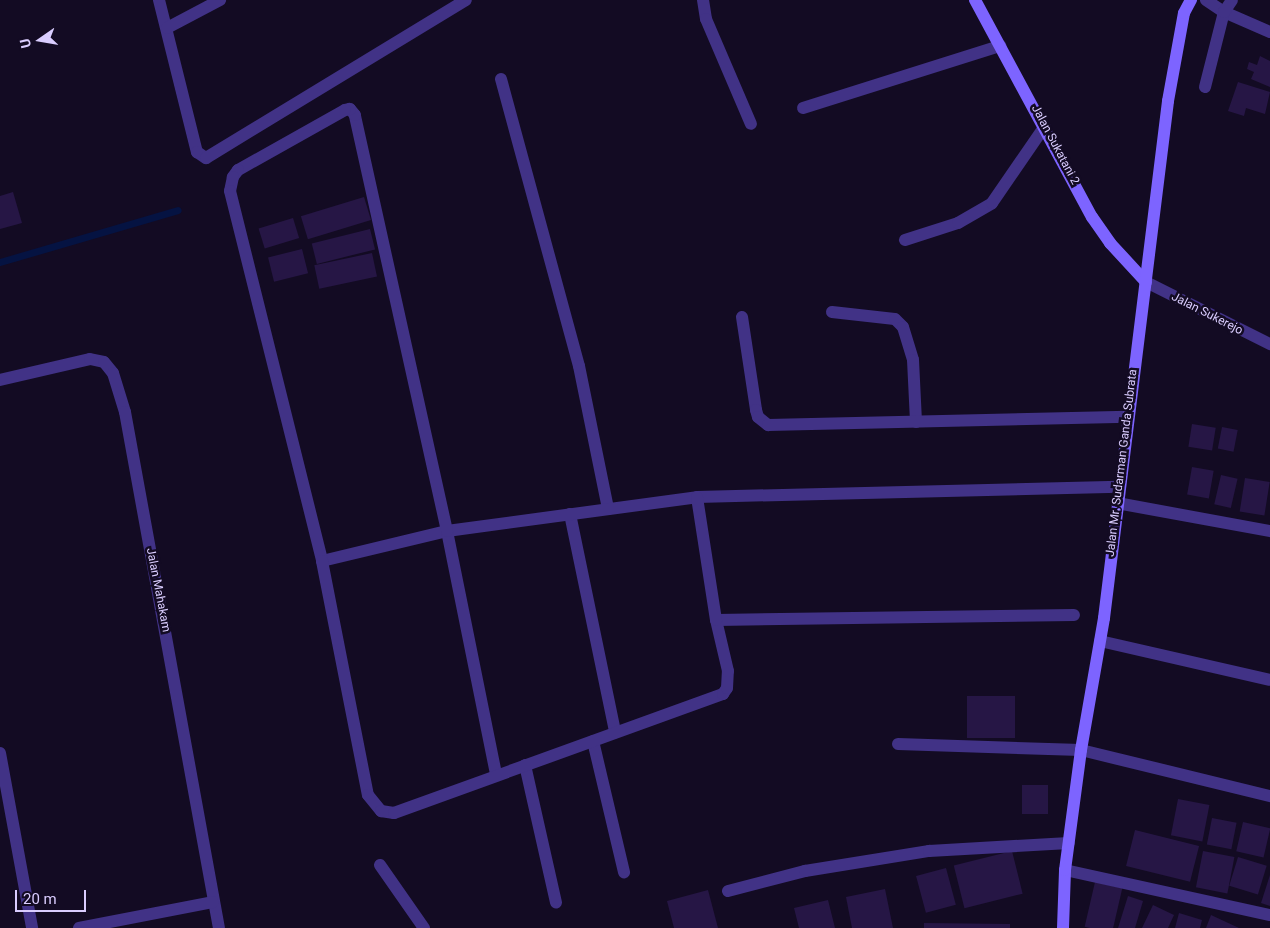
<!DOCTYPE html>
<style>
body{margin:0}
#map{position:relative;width:1270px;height:928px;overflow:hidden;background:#130b23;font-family:Roboto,sans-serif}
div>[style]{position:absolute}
.stream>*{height:7px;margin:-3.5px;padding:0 3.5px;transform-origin:3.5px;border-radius:3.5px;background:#051342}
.building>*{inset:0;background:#261645;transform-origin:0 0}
.lane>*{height:12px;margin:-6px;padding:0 6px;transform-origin:6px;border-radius:6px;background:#413286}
.street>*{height:12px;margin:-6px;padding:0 6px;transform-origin:6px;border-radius:6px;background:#413286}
.secondary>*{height:12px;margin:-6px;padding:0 6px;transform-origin:6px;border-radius:6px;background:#7d64ff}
span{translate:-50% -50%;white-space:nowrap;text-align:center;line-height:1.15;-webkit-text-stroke:5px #130b23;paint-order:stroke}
.street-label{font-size:12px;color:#dacdff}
.north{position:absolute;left:15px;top:15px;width:50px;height:50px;-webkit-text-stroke:4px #130b23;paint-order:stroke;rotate:257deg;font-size:14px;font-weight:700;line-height:20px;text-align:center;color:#dacdff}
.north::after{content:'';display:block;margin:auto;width:18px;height:22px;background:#dacdff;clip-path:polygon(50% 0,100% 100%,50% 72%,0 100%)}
.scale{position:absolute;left:15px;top:890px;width:71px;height:22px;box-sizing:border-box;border:2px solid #dacdff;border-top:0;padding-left:6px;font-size:15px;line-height:18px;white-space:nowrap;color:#dacdff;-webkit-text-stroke:4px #130b23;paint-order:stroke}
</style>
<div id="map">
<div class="stream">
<div style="left:0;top:262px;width:185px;rotate:-16.3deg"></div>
</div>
<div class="building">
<div style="clip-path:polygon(1260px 56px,1270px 61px,1270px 87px,1251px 79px,1254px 72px,1247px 69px,1249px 62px,1257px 65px)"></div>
<div style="clip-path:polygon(1238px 82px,1270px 92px,1265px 114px,1246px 108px,1244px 116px,1228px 111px)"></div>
<div style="clip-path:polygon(13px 192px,22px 223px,0 229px,0 196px)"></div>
<div style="left:364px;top:197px;width:24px;height:66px;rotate:73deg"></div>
<div style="left:293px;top:218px;width:21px;height:36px;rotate:73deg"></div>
<div style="left:370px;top:229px;width:21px;height:60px;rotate:76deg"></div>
<div style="left:302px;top:249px;width:25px;height:35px;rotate:76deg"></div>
<div style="left:372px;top:253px;width:24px;height:59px;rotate:78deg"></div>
<div style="left:1192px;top:424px;width:24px;height:23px;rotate:9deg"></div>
<div style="left:1222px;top:427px;width:16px;height:22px;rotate:11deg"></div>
<div style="left:1192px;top:467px;width:22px;height:28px;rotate:10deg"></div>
<div style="left:1221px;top:475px;width:17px;height:30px;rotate:13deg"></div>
<div style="left:1245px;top:478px;width:25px;height:34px;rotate:9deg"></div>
<div style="left:967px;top:696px;width:48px;height:42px"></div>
<div style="left:1048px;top:785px;width:29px;height:26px;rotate:90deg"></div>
<div style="left:1178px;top:799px;width:32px;height:37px;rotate:11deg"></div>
<div style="left:1212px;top:818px;width:25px;height:27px;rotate:11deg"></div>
<div style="left:1243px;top:822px;width:28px;height:30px;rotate:13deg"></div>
<div style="left:1135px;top:830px;width:66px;height:37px;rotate:14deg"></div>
<div style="left:1012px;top:851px;width:44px;height:60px;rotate:76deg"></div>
<div style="left:1203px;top:851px;width:32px;height:37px;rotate:11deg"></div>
<div style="left:1238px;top:857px;width:30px;height:30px;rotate:17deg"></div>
<div style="left:946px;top:868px;width:38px;height:31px;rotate:75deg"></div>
<div style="clip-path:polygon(1270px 875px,1270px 906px,1261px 903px)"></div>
<div style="left:1095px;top:882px;width:28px;height:46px;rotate:13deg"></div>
<div style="clip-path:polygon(885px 889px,893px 928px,852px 928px,846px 897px)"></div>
<div style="clip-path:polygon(708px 890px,718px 928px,674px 928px,667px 901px)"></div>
<div style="clip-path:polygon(1128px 896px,1143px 901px,1135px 928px,1118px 928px)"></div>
<div style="clip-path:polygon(828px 900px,835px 928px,799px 928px,794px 908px)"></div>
<div style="clip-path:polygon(1153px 905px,1174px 915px,1168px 928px,1142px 928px)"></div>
<div style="clip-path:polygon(1179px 913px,1202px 920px,1200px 928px,1175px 928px)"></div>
<div style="clip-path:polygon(1211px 915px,1239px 928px,1206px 928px)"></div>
<div style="clip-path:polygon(924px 923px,1010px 924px,1010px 928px,924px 928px)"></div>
</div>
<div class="lane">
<div style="left:703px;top:0;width:19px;rotate:81deg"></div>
<div style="left:706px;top:19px;width:114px;rotate:66.8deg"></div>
</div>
<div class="street">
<div style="left:159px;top:0;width:157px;rotate:76deg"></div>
<div style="left:197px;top:152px;width:11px;rotate:34deg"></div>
<div style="left:206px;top:158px;width:304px;rotate:-31.3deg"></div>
<div style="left:1206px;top:0;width:22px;rotate:34deg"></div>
<div style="left:1224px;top:12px;width:50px;rotate:23.5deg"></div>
<div style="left:167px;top:28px;width:60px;rotate:-27.8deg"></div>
<div style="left:501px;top:79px;width:297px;rotate:74.8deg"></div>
<div style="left:579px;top:366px;width:146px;rotate:78.5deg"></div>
<div style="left:1205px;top:87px;width:77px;rotate:-75.8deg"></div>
<div style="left:1224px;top:12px;width:14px;rotate:-56deg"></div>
<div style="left:803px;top:108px;width:207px;rotate:-17.5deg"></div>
<div style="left:905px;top:240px;width:56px;rotate:-17.8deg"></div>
<div style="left:958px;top:223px;width:39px;rotate:-30deg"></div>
<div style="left:992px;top:203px;width:93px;rotate:-55.5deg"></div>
<div style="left:1146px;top:282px;width:139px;rotate:26.6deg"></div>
<div style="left:832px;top:312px;width:63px;rotate:6.3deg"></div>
<div style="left:895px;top:319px;width:11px;rotate:45deg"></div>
<div style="left:903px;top:327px;width:34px;rotate:73deg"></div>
<div style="left:913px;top:360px;width:62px;rotate:87.2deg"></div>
<div style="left:742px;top:317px;width:94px;rotate:81.4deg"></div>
<div style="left:756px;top:410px;width:7px;rotate:74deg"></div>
<div style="left:758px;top:417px;width:13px;rotate:39deg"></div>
<div style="left:768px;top:425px;width:360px;rotate:-1.3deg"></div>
<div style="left:0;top:380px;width:92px;rotate:-13.1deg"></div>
<div style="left:90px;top:359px;width:14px;rotate:12deg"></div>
<div style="left:104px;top:362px;width:14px;rotate:51deg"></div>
<div style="left:113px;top:373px;width:41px;rotate:72.9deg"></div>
<div style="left:125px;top:412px;width:524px;rotate:79.68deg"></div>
<div style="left:1117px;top:503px;width:156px;rotate:10.4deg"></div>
<div style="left:570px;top:514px;width:223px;rotate:78.3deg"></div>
<div style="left:322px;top:561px;width:129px;rotate:-13.5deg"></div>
<div style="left:447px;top:531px;width:252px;rotate:-7.7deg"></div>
<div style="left:697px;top:497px;width:422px;rotate:-1.4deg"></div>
<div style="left:716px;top:620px;width:358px;rotate:-0.8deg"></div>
<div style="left:1100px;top:641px;width:174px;rotate:12.9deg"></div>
<div style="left:593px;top:741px;width:135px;rotate:76.7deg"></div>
<div style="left:898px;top:744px;width:183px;rotate:1.9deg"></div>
<div style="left:1081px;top:750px;width:195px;rotate:13.7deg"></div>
<div style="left:0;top:753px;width:178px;rotate:79.6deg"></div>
<div style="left:525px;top:765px;width:141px;rotate:77.3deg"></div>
<div style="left:496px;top:774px;width:248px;rotate:-101.4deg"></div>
<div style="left:447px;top:531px;width:426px;rotate:-102.5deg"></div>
<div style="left:355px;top:115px;width:8px;rotate:-130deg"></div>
<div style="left:350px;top:109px;width:5px;rotate:169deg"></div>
<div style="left:345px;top:110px;width:123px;rotate:150.7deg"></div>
<div style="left:238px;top:170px;width:9px;rotate:126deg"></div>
<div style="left:233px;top:177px;width:14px;rotate:102deg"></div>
<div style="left:230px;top:191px;width:381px;rotate:76deg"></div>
<div style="left:322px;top:561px;width:238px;rotate:78.9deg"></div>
<div style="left:368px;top:795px;width:21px;rotate:51deg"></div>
<div style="left:381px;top:811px;width:13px;rotate:9deg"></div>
<div style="left:394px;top:813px;width:350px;rotate:-19.9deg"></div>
<div style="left:723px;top:694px;width:7px;rotate:-56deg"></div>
<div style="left:727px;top:688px;width:17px;rotate:-87deg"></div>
<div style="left:728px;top:671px;width:52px;rotate:-103.2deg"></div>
<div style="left:716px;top:620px;width:124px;rotate:-98.8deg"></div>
<div style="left:380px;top:865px;width:77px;rotate:55.1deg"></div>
<div style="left:1065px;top:870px;width:210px;rotate:12.4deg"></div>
<div style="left:728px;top:891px;width:80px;rotate:-14.6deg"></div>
<div style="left:805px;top:871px;width:126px;rotate:-9.2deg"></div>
<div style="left:929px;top:851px;width:140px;rotate:-3.3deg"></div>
<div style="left:79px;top:928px;width:136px;rotate:-11deg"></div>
</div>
<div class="secondary">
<div style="left:975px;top:0;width:247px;rotate:61.7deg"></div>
<div style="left:1092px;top:217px;width:32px;rotate:55deg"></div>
<div style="left:1110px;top:243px;width:53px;rotate:47.3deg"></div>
<div style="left:1063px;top:928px;width:58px;rotate:-88deg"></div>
<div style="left:1065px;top:870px;width:121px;rotate:-82.4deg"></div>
<div style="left:1081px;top:750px;width:134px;rotate:-80.1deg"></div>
<div style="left:1104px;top:618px;width:521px;rotate:-82.94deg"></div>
<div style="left:1168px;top:101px;width:89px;rotate:-79.7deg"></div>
<div style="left:1184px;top:13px;width:15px;rotate:-62deg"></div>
</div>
<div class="street-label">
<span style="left:1055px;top:145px;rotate:62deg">Jalan Sukatani 2</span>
<span style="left:1207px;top:314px;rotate:27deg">Jalan Sukerejo</span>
<span style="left:1122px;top:463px;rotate:-83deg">Jalan Mr. Sudarman Ganda Subrata</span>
<span style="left:158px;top:590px;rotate:79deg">Jalan Mahakam</span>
</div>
<div class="north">U</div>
<div class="scale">20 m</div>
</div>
